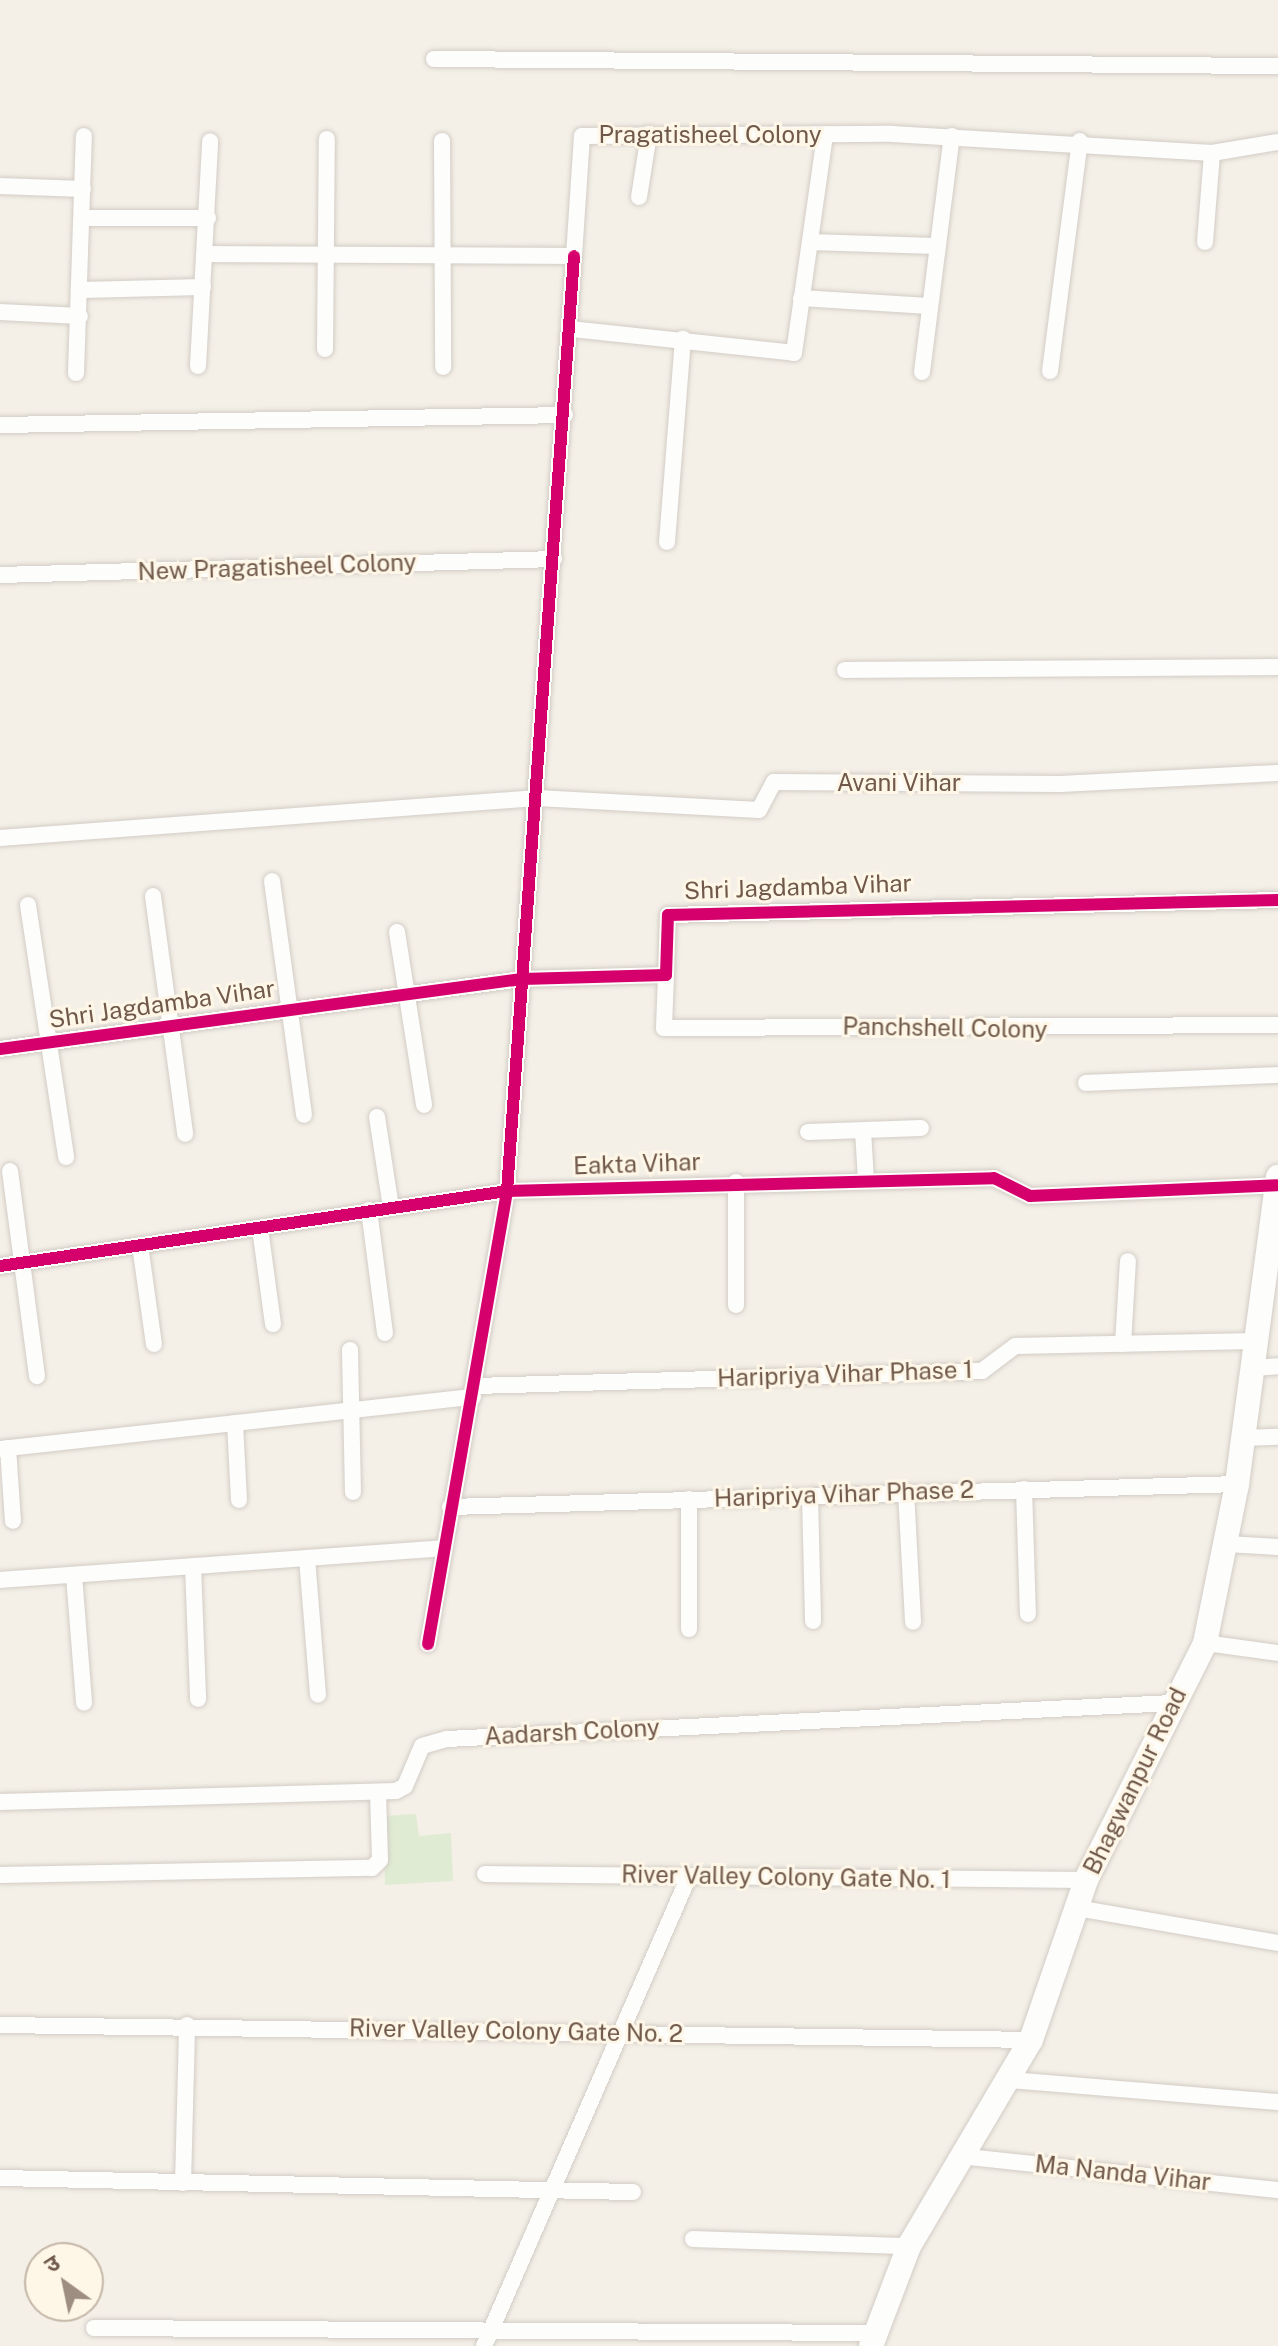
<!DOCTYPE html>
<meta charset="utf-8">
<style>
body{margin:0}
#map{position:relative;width:1278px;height:2346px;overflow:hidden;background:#f4f0e8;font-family:"Public Sans","Noto Sans Devanagari",sans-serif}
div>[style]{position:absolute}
.green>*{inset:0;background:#e0ebd3}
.roads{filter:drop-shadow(0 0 2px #d2ccc5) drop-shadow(0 0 2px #d2ccc5)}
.street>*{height:16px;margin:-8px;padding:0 8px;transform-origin:8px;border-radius:8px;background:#fdfdfc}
.secondary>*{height:24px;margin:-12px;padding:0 12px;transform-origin:12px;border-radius:12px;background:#fdfdfc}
.cycleway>*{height:12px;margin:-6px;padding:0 6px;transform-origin:6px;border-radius:6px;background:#d6006c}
span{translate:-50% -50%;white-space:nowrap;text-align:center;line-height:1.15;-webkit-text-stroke:6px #fef6e7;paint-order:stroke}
.street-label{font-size:24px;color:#70594a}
.north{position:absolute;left:24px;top:2242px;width:80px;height:80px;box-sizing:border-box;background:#fef6e7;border:2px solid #c5b7a8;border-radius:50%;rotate:327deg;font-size:22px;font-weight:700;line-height:32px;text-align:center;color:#70594a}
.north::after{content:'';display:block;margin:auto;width:28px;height:36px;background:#9e8e81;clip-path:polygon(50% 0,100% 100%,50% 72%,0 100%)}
</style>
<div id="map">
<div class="green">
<div style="clip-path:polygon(416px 1814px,419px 1836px,451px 1833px,453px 1881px,385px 1885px,383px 1816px)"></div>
</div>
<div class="roads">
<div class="street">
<div style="left:434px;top:59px;width:844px;rotate:0.48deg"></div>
<div style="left:442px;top:141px;width:226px;rotate:89.7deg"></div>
<div style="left:0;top:186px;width:83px;rotate:2.1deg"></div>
<div style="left:639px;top:197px;width:64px;rotate:-81deg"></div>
<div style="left:82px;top:218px;width:126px"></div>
<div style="left:810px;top:242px;width:125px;rotate:1.8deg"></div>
<div style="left:1205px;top:242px;width:89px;rotate:-85.5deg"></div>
<div style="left:205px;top:254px;width:369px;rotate:0.3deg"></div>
<div style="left:574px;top:256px;width:120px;rotate:-86.2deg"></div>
<div style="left:582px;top:136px;width:310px;rotate:-0.4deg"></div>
<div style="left:892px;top:134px;width:321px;rotate:3.4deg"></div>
<div style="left:1212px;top:153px;width:67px;rotate:-9.5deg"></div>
<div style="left:81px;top:290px;width:122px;rotate:-1.4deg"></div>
<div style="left:801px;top:298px;width:128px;rotate:3.6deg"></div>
<div style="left:0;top:312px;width:80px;rotate:2.9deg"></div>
<div style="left:571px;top:329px;width:224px;rotate:6.1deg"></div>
<div style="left:794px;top:353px;width:221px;rotate:-81.9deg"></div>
<div style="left:325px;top:349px;width:210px;rotate:-89.5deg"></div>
<div style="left:198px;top:366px;width:225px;rotate:-86.9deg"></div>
<div style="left:1050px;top:371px;width:232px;rotate:-82.6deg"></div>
<div style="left:922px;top:372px;width:238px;rotate:-82.8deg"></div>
<div style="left:76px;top:373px;width:237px;rotate:-88.1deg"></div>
<div style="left:0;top:425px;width:565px;rotate:-1.01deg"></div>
<div style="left:667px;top:542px;width:204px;rotate:-85.5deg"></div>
<div style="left:0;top:575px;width:554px;rotate:-1.65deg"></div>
<div style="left:845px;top:670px;width:433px;rotate:-0.4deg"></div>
<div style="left:0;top:838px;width:538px;rotate:-4.26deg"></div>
<div style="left:537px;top:798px;width:222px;rotate:3.1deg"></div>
<div style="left:759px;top:810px;width:32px;rotate:-62deg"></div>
<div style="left:774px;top:782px;width:286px;rotate:0.4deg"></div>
<div style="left:1060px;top:784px;width:218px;rotate:-2.9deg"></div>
<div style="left:272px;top:881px;width:236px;rotate:82.2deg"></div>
<div style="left:153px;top:896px;width:240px;rotate:82.3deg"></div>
<div style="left:28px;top:905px;width:255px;rotate:81.4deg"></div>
<div style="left:397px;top:932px;width:175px;rotate:81.1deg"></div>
<div style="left:666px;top:975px;width:53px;rotate:92.2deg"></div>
<div style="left:664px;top:1028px;width:614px;rotate:-0.28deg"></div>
<div style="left:0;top:1049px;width:527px;rotate:-7.64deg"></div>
<div style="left:522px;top:979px;width:144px;rotate:-1.6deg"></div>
<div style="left:666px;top:975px;width:60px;rotate:-88.1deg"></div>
<div style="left:668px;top:915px;width:610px;rotate:-1.41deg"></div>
<div style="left:1086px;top:1083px;width:192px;rotate:-2.4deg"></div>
<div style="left:377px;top:1117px;width:91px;rotate:81.2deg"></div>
<div style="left:863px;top:1131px;width:49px;rotate:86.5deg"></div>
<div style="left:808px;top:1132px;width:113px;rotate:-2deg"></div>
<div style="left:10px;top:1171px;width:207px;rotate:82.5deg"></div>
<div style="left:736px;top:1182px;width:123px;rotate:90deg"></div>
<div style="left:369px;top:1210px;width:124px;rotate:82.6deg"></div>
<div style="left:260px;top:1228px;width:97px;rotate:82.3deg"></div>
<div style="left:140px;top:1245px;width:100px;rotate:82deg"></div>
<div style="left:0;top:1266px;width:513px;rotate:-8.41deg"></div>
<div style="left:507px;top:1191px;width:487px;rotate:-1.5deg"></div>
<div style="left:994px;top:1178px;width:40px;rotate:26.6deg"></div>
<div style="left:1030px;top:1196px;width:247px;rotate:-2.5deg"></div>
<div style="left:1123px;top:1344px;width:83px;rotate:-86.6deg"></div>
<div style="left:350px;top:1350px;width:142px;rotate:88.8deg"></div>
<div style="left:1252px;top:1368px;width:26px;rotate:-4deg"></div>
<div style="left:475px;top:1386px;width:507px;rotate:-1.69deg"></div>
<div style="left:982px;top:1371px;width:41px;rotate:-37.1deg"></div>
<div style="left:1015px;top:1346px;width:239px;rotate:-1.2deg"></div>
<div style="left:235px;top:1423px;width:77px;rotate:87deg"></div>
<div style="left:1242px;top:1438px;width:36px;rotate:-2deg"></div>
<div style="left:8px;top:1448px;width:73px;rotate:86.1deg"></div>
<div style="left:0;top:1449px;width:476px;rotate:-6.3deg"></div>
<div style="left:1024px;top:1489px;width:125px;rotate:88.2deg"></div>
<div style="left:906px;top:1492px;width:130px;rotate:86.9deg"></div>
<div style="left:810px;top:1496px;width:125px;rotate:88.6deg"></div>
<div style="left:450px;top:1507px;width:787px;rotate:-1.67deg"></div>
<div style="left:1227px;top:1544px;width:51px;rotate:3.4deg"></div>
<div style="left:307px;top:1558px;width:137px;rotate:85.4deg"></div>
<div style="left:193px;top:1566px;width:133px;rotate:87.8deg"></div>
<div style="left:74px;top:1575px;width:128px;rotate:85.5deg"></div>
<div style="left:0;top:1580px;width:443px;rotate:-4.1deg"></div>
<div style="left:689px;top:1629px;width:130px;rotate:-90deg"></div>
<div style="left:1205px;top:1643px;width:74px;rotate:7.8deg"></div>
<div style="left:428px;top:1644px;width:460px;rotate:-80.1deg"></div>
<div style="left:507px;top:1191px;width:937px;rotate:-85.9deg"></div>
<div style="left:0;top:1802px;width:396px;rotate:-1.6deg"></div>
<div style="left:396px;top:1791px;width:10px;rotate:-29deg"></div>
<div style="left:405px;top:1786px;width:43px;rotate:-67deg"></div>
<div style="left:422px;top:1746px;width:26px;rotate:-16deg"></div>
<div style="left:447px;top:1739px;width:726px;rotate:-2.84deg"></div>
<div style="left:485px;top:1874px;width:601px;rotate:0.57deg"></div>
<div style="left:0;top:1875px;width:372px;rotate:-1.1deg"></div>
<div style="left:372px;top:1868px;width:11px;rotate:-45deg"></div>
<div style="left:380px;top:1860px;width:67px;rotate:-91.7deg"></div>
<div style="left:1077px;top:1908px;width:204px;rotate:9.9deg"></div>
<div style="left:0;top:2025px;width:1031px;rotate:0.83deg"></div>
<div style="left:1009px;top:2080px;width:270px;rotate:4.7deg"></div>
<div style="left:968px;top:2157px;width:312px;rotate:6.1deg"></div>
<div style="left:0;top:2178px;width:633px;rotate:1.27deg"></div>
<div style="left:183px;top:2183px;width:158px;rotate:-88.5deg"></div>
<div style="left:693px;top:2239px;width:216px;rotate:1.9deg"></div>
<div style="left:94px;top:2328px;width:781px;rotate:0.37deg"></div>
<div style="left:484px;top:2346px;width:513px;rotate:-66.43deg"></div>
</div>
<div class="secondary">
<div style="left:871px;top:2346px;width:107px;rotate:-69.2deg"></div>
<div style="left:909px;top:2246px;width:239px;rotate:-59.4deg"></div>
<div style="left:1031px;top:2040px;width:169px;rotate:-71deg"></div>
<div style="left:1086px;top:1880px;width:265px;rotate:-63.3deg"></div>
<div style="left:1205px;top:1643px;width:162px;rotate:-78.6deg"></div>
<div style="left:1237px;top:1484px;width:310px;rotate:-82.4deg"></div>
</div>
</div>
<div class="cycleway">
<div style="left:0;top:1049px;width:527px;rotate:-7.64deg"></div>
<div style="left:522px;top:979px;width:144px;rotate:-1.6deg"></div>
<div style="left:666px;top:975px;width:60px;rotate:-88.1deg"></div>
<div style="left:668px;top:915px;width:610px;rotate:-1.41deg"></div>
<div style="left:0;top:1266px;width:513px;rotate:-8.41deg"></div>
<div style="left:507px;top:1191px;width:487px;rotate:-1.5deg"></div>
<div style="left:994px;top:1178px;width:40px;rotate:26.6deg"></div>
<div style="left:1030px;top:1196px;width:247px;rotate:-2.5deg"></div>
<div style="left:428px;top:1644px;width:460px;rotate:-80.1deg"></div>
<div style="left:507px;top:1191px;width:937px;rotate:-85.9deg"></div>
</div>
<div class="street-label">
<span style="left:710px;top:135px">Pragatisheel Colony</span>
<span style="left:277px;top:567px;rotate:-2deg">New Pragatisheel Colony</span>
<span style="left:899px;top:783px">Avani Vihar</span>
<span style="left:798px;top:887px;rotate:-2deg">Shri Jagdamba Vihar</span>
<span style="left:162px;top:1004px;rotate:-8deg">Shri Jagdamba Vihar</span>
<span style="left:945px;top:1028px;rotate:1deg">Panchshell Colony</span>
<span style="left:637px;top:1164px;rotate:-2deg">Eakta Vihar</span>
<span style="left:845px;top:1374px;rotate:-2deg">Haripriya Vihar Phase 1</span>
<span style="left:844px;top:1494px;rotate:-2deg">Haripriya Vihar Phase 2</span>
<span style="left:572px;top:1732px;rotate:-3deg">Aadarsh Colony</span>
<span style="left:1135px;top:1781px;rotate:-64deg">Bhagwanpur Road</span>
<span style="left:786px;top:1877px;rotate:1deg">River Valley Colony Gate No. 1</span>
<span style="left:516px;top:2031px;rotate:1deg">River Valley Colony Gate No. 2</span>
<span style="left:1123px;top:2173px;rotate:6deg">Ma Nanda Vihar</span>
</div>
<div class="north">उ</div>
</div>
